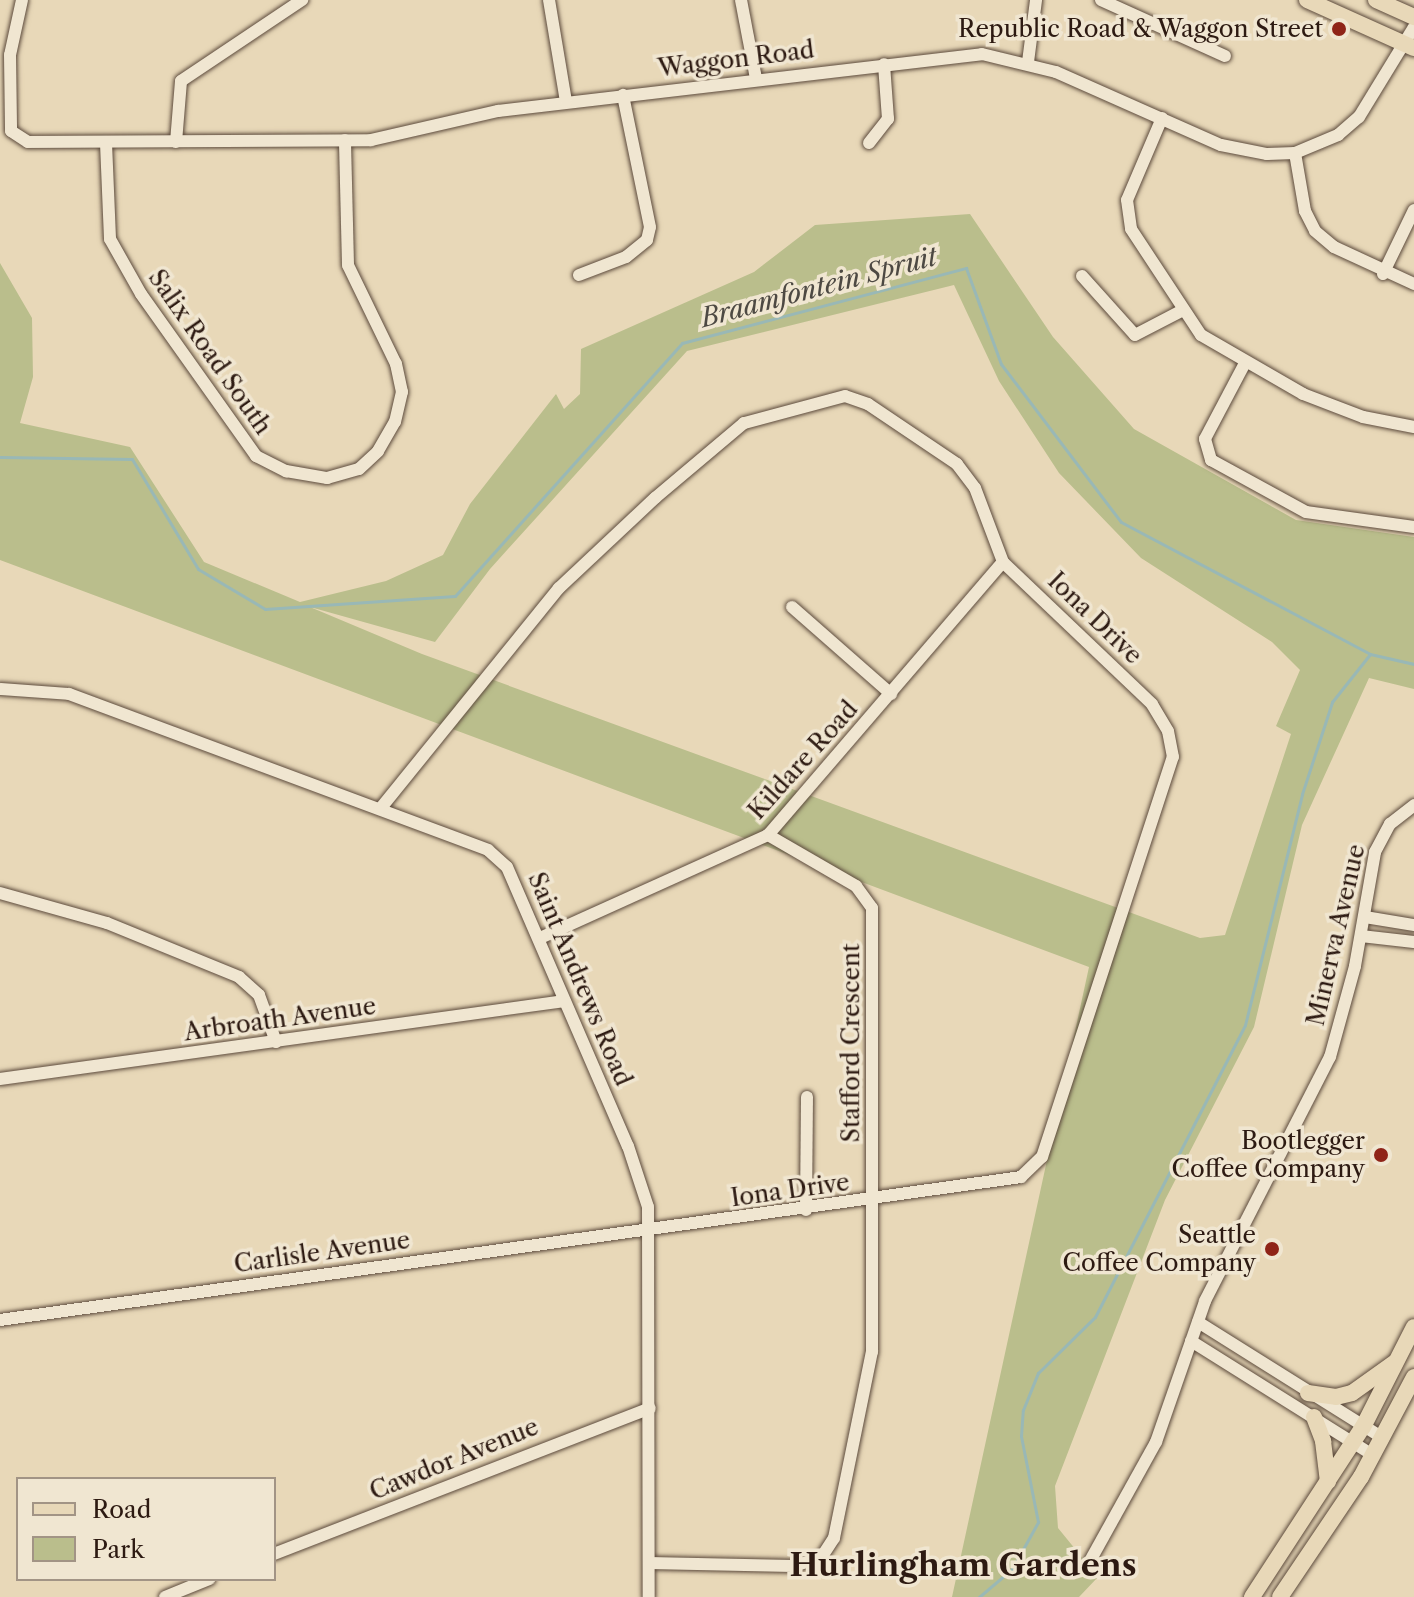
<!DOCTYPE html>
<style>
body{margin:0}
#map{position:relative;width:1414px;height:1597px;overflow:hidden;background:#e8d8b8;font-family:"Libre Caslon Text",serif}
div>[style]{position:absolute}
.green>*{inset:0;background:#babe8c}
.stream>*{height:3px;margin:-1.5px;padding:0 1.5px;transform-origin:1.5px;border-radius:1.5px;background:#99b8b6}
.roads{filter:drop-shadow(0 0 2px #5c4a3c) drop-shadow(0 0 2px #5c4a3c)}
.minor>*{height:12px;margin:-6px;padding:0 6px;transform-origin:6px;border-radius:6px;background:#f0e6d1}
.major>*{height:16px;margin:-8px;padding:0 8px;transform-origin:8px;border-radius:8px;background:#e8d8b8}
.dots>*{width:22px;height:22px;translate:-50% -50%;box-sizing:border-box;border:4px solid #f0e6d1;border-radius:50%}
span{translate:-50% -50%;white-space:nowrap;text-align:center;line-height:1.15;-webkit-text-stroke:7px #f0e6d1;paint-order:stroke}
.poi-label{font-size:24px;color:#2d1a12}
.right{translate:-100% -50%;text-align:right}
.street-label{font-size:24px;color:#2d1a12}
.water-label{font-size:26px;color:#4d4943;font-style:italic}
.district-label{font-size:32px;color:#2d1a12;font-weight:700}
.legend{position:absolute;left:16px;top:1477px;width:260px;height:104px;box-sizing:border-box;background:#f0e6d1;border:2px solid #a29485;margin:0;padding:10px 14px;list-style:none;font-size:24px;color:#2d1a12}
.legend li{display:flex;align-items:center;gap:16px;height:40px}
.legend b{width:40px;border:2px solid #a29485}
</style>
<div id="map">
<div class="green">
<div style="clip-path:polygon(evenodd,970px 214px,1053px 337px,1134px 429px,1296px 520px,1414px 537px,1414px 689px,1369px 678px,1302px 825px,1254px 1027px,1165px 1200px,1055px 1486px,1058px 1528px,1098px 1577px,1079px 1597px,952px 1597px,1089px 967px,0 560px,0 263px,32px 318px,33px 377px,20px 423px,130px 447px,204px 562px,300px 602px,386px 581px,443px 555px,470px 504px,556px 394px,564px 409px,580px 394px,581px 349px,754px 272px,815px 225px,970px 214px,954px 285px,999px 381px,1059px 473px,1141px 558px,1272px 642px,1300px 670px,1276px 726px,1291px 734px,1225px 935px,1200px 938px,422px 654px,310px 607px,435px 642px,490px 569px,687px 351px,954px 285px)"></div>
</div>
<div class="stream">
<div style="left:0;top:457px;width:132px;rotate:0.9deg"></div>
<div style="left:132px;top:459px;width:128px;rotate:59deg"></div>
<div style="left:198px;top:569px;width:78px;rotate:30.8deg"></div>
<div style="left:265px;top:609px;width:190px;rotate:-3.9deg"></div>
<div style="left:455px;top:596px;width:340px;rotate:-48.1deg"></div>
<div style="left:682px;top:343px;width:294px;rotate:-14.8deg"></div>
<div style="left:966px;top:268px;width:102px;rotate:70deg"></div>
<div style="left:1001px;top:364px;width:198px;rotate:52.8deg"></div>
<div style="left:1121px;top:522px;width:282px;rotate:27.9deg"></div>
<div style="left:1370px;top:654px;width:45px;rotate:12.8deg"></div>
<div style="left:979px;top:1597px;width:43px;rotate:-40.3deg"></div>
<div style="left:1012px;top:1569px;width:54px;rotate:-61deg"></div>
<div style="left:1038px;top:1522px;width:88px;rotate:-101.2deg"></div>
<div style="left:1021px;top:1436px;width:26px;rotate:-86deg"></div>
<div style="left:1023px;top:1410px;width:40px;rotate:-68deg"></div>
<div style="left:1038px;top:1373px;width:80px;rotate:-44.5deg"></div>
<div style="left:1095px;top:1317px;width:328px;rotate:-62.8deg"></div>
<div style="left:1245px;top:1025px;width:238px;rotate:-76.1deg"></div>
<div style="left:1302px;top:794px;width:97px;rotate:-71.9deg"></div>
<div style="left:1332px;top:702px;width:61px;rotate:-51.6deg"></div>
</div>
<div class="roads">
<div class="minor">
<div style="left:22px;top:0;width:56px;rotate:102.3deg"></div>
<div style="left:10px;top:55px;width:76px;rotate:89.2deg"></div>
<div style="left:11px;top:131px;width:20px;rotate:33deg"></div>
<div style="left:28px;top:142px;width:343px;rotate:-0.3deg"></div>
<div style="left:371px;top:140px;width:130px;rotate:-12.9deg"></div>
<div style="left:498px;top:111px;width:487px;rotate:-6.7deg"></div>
<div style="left:982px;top:54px;width:76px;rotate:13.7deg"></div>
<div style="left:1056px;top:72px;width:180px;rotate:23.9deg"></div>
<div style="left:1221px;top:145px;width:47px;rotate:11.1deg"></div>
<div style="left:1267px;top:154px;width:28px;rotate:-2deg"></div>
<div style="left:1295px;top:153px;width:47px;rotate:-22.7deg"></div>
<div style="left:1338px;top:135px;width:28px;rotate:-41deg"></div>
<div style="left:1359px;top:117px;width:105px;rotate:-58.6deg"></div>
<div style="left:549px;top:0;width:103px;rotate:80.5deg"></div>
<div style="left:741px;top:0;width:80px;rotate:79.2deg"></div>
<div style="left:1101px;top:0;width:136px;rotate:24.3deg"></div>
<div style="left:1028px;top:62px;width:63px;rotate:-82.6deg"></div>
<div style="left:1162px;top:118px;width:89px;rotate:113.1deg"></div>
<div style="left:1127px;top:200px;width:29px;rotate:82deg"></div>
<div style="left:1131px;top:229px;width:127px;rotate:56.6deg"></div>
<div style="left:1201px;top:335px;width:118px;rotate:30deg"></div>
<div style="left:1303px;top:394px;width:64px;rotate:21deg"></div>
<div style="left:1363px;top:417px;width:52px;rotate:11.1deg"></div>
<div style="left:176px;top:142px;width:61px;rotate:-85.3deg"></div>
<div style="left:181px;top:81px;width:146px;rotate:-33.8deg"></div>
<div style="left:106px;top:143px;width:96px;rotate:87.6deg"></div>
<div style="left:110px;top:239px;width:63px;rotate:60.6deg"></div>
<div style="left:141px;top:294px;width:199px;rotate:54.6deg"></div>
<div style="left:256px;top:456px;width:34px;rotate:27deg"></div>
<div style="left:286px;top:471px;width:42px;rotate:9.7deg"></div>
<div style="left:327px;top:478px;width:33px;rotate:-16deg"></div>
<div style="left:359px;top:469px;width:26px;rotate:-43deg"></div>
<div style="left:378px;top:451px;width:34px;rotate:-60deg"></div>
<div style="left:395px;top:422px;width:31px;rotate:-77deg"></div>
<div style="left:402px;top:392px;width:29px;rotate:-102deg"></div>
<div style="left:396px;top:364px;width:110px;rotate:-115.9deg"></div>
<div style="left:348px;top:265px;width:125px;rotate:-91.4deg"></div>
<div style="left:869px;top:143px;width:31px;rotate:-52deg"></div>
<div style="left:888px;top:119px;width:55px;rotate:-94.2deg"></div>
<div style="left:1295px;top:153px;width:59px;rotate:80.2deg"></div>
<div style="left:1305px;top:211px;width:22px;rotate:63deg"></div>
<div style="left:1315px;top:231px;width:25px;rotate:40deg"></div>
<div style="left:1334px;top:247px;width:88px;rotate:24.8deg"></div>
<div style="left:1383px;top:274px;width:71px;rotate:-64.2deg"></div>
<div style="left:579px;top:275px;width:50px;rotate:-21deg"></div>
<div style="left:626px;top:257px;width:27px;rotate:-39deg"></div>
<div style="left:647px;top:240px;width:13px;rotate:-77deg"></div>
<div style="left:650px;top:227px;width:135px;rotate:-101.6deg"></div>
<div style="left:1082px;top:276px;width:79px;rotate:48.1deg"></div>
<div style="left:1135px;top:335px;width:54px;rotate:-27.5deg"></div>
<div style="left:1245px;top:363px;width:86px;rotate:117.8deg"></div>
<div style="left:1205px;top:439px;width:22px;rotate:74deg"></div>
<div style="left:1211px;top:460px;width:108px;rotate:28.7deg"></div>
<div style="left:1306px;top:512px;width:109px;rotate:7.9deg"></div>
<div style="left:792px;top:607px;width:132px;rotate:41.3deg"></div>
<div style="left:0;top:689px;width:69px;rotate:4.1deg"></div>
<div style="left:69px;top:694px;width:447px;rotate:20.4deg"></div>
<div style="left:488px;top:850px;width:25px;rotate:42deg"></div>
<div style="left:507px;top:867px;width:304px;rotate:66.6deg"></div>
<div style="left:628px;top:1146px;width:64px;rotate:71.8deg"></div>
<div style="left:648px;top:1207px;width:390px;rotate:89.9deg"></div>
<div style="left:0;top:893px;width:111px;rotate:15.7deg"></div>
<div style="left:107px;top:923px;width:143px;rotate:22.2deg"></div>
<div style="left:239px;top:977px;width:27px;rotate:42deg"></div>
<div style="left:259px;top:995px;width:50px;rotate:70.1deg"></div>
<div style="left:1365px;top:917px;width:50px;rotate:9.3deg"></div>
<div style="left:1361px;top:936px;width:53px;rotate:6.5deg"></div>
<div style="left:540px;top:938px;width:250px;rotate:-24.3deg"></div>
<div style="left:768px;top:835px;width:360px;rotate:-49.3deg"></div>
<div style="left:0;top:1079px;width:570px;rotate:-7.86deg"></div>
<div style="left:806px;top:1210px;width:113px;rotate:-89.5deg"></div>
<div style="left:0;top:1320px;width:1031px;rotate:-7.97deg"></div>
<div style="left:1021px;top:1177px;width:29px;rotate:-44deg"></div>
<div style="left:1042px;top:1157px;width:421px;rotate:-71.9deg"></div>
<div style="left:1173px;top:757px;width:26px;rotate:-101deg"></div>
<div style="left:1168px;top:731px;width:31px;rotate:-121deg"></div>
<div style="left:1152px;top:704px;width:206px;rotate:-136.4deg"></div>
<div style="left:1003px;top:562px;width:79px;rotate:-110.7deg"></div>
<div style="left:975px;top:488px;width:30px;rotate:-127deg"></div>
<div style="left:957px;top:464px;width:107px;rotate:-146deg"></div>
<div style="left:868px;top:404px;width:24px;rotate:-161deg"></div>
<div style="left:845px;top:396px;width:105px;rotate:165deg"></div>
<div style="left:744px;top:423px;width:116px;rotate:139.9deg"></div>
<div style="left:655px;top:498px;width:132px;rotate:136.8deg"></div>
<div style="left:559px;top:588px;width:284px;rotate:129deg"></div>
<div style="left:1198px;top:1322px;width:218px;rotate:32.1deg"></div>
<div style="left:1191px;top:1341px;width:215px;rotate:32.1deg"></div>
<div style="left:274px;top:1554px;width:403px;rotate:-21.2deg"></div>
<div style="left:1090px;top:1561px;width:136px;rotate:-61deg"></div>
<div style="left:1156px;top:1442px;width:149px;rotate:-70.8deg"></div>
<div style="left:1205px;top:1301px;width:274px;rotate:-62.9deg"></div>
<div style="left:1330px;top:1057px;width:94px;rotate:-74.6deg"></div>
<div style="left:1355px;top:966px;width:116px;rotate:-80deg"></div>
<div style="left:1375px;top:852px;width:32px;rotate:-62deg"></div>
<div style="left:1390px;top:824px;width:31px;rotate:-38deg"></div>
<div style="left:649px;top:1563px;width:144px;rotate:1.2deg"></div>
<div style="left:793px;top:1566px;width:29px;rotate:-16deg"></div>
<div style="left:821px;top:1558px;width:24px;rotate:-57deg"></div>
<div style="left:834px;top:1538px;width:190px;rotate:-78.5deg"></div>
<div style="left:872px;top:1352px;width:444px;rotate:-90deg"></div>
<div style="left:872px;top:908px;width:27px;rotate:-126deg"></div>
<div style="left:856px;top:886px;width:102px;rotate:-149.9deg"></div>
<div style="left:165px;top:1597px;width:48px;rotate:-22.2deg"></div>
</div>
<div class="major">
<div style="left:1307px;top:0;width:117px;rotate:24.2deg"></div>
<div style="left:1376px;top:0;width:42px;rotate:24.1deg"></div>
<div style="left:1308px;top:1393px;width:28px;rotate:8deg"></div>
<div style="left:1336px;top:1397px;width:16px;rotate:-14deg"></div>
<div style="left:1352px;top:1393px;width:52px;rotate:-35.5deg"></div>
<div style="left:1314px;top:1417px;width:26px;rotate:69deg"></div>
<div style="left:1323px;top:1441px;width:41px;rotate:83deg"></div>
<div style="left:1252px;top:1597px;width:203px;rotate:-56.9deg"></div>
<div style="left:1363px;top:1427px;width:112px;rotate:-63deg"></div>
<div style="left:1280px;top:1597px;width:145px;rotate:-56deg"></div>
<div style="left:1361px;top:1477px;width:113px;rotate:-62.1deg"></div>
</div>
</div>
<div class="dots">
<div style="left:1339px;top:29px;background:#8f2418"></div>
<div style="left:1381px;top:1155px;background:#8f2418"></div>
<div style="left:1272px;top:1249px;background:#8f2418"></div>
</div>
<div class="poi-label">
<span class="right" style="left:1323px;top:29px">Republic Road &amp; Waggon Street</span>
<span class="right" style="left:1365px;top:1155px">Bootlegger<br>Coffee Company</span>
<span class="right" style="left:1256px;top:1249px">Seattle<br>Coffee Company</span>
</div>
<div class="street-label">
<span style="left:736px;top:59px;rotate:-7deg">Waggon Road</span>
<span style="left:210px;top:352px;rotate:55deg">Salix Road South</span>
<span style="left:1095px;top:618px;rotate:44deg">Iona Drive</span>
<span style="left:803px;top:760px;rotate:-48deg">Kildare Road</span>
<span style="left:1336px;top:935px;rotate:-77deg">Minerva Avenue</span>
<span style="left:580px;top:979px;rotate:67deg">Saint Andrews Road</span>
<span style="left:280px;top:1019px;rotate:-8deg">Arbroath Avenue</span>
<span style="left:851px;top:1043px;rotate:-90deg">Stafford Crescent</span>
<span style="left:790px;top:1190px;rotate:-8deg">Iona Drive</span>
<span style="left:322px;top:1252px;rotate:-8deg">Carlisle Avenue</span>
<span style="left:454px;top:1459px;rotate:-22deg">Cawdor Avenue</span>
</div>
<div class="water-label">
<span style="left:819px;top:288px;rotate:-15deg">Braamfontein Spruit</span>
</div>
<div class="district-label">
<span style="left:963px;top:1565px">Hurlingham Gardens</span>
</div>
<ul class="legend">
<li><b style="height:10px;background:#e8d8b8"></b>Road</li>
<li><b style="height:22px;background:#babe8c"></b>Park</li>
</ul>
</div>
